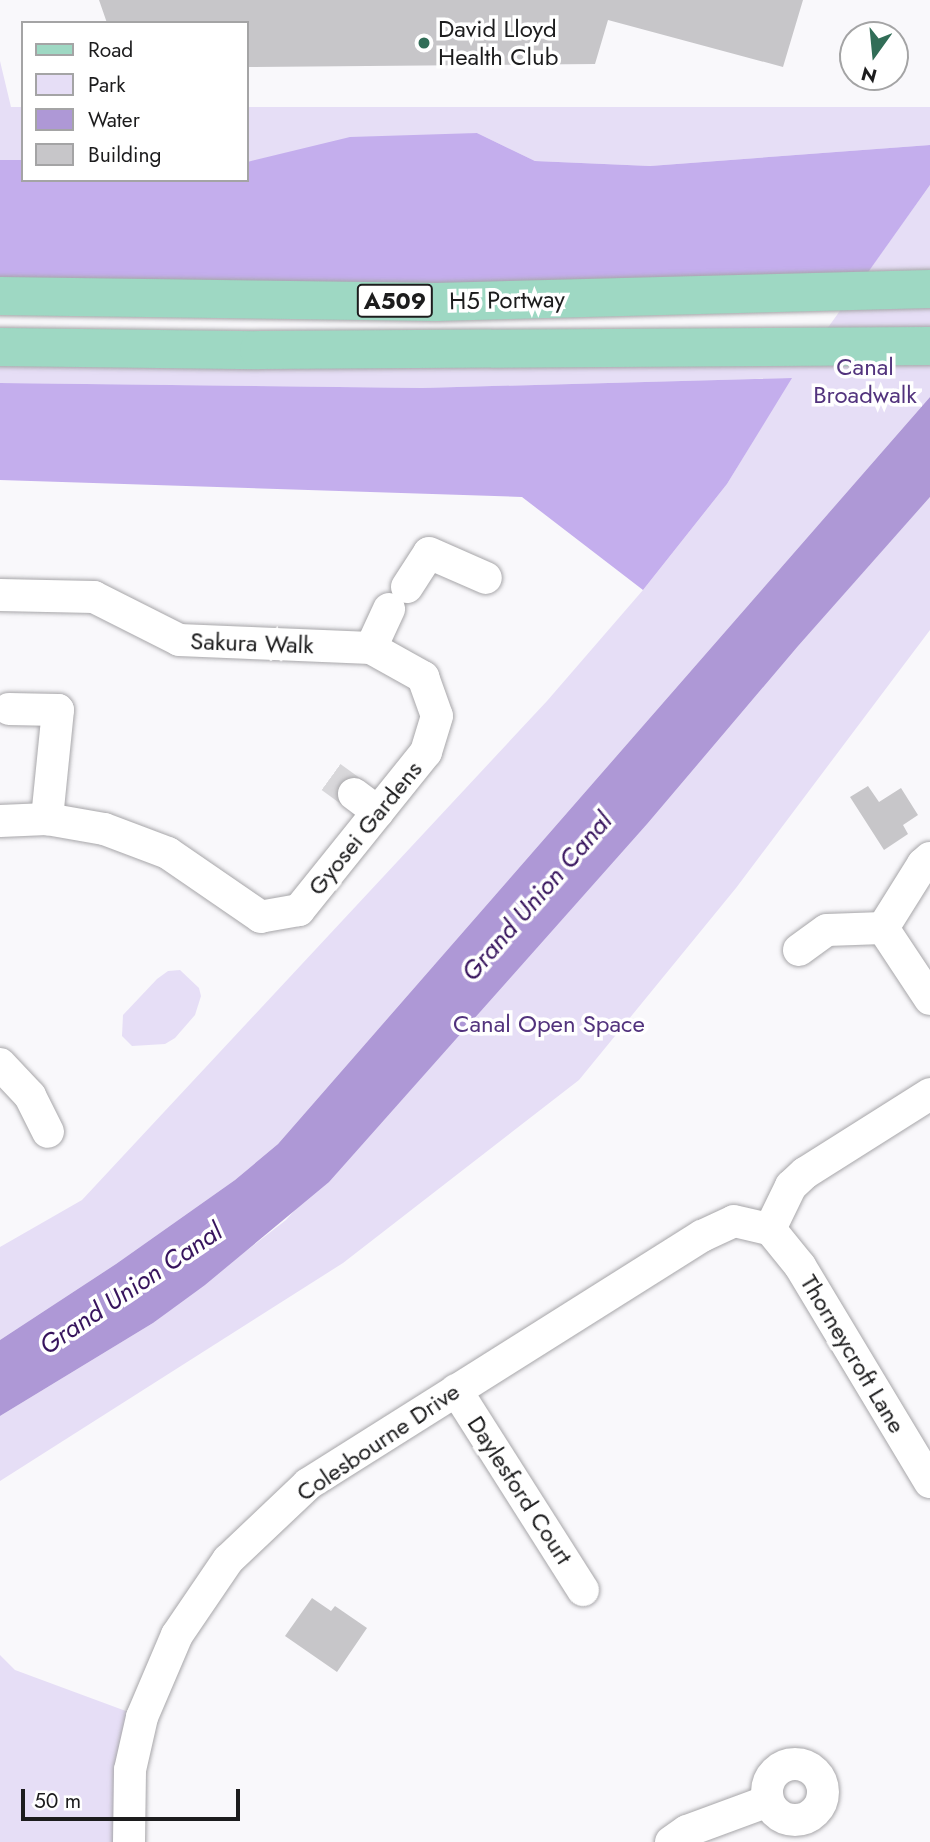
<!DOCTYPE html>
<style>
body{margin:0}
#map{position:relative;width:930px;height:1842px;overflow:hidden;background:#f9f8fb;font-family:Jost,sans-serif}
div>[style]{position:absolute}
.green>*{inset:0;background:#e6def6}
.forest>*{inset:0;background:#c4aeed}
.water>*{inset:0;background:#ae98d6}
.building>*{inset:0;background:#c7c6c9}
.minor-tunnel>*{height:32px;margin-top:-16px;transform-origin:0;background:repeating-linear-gradient(90deg,#d8d7da 0 32px,transparent 0 48px)}
.roads{filter:drop-shadow(0 0 2px #a7a6a9) drop-shadow(0 0 2px #a7a6a9)}
.minor>*{height:32px;margin:-16px;padding:0 16px;transform-origin:16px;border-radius:16px;background:#fff}
.minor>.ring{margin:-16px;padding:0;box-sizing:content-box;background:none;border:32px solid #fff;border-radius:50%}
.major>*{height:38px;margin:-19px;padding:0 19px;transform-origin:19px;border-radius:19px;background:#9ed8c3}
.dots>*{width:19px;height:19px;translate:-50% -50%;box-sizing:border-box;border:4px solid #fff;border-radius:50%}
span{translate:-50% -50%;white-space:nowrap;text-align:center;line-height:1.15;-webkit-text-stroke:7px #fff;paint-order:stroke}
.shield-label span{padding:2px 5px;background:#fff;border:2px solid;border-radius:5px;-webkit-text-stroke-width:0}
.shield-label{font-size:23px;color:#1c1c1d;font-weight:700}
.poi-label{font-size:24px;color:#1c1c1d}
.left{translate:0 -50%;text-align:left}
.street-label{font-size:24px;color:#1c1c1d}
.park-label{font-size:24px;color:#52337d}
.water-label{font-size:26px;color:#37145d;font-style:italic}
.legend{position:absolute;left:21px;top:21px;width:228px;height:161px;box-sizing:border-box;background:#fff;border:2px solid #a4a4a5;margin:0;padding:9px 12px;list-style:none;font-size:21px;color:#1c1c1d}
.legend li{display:flex;align-items:center;gap:14px;height:35px}
.legend b{width:35px;border:2px solid #a4a4a5}
.north{position:absolute;left:839px;top:21px;width:70px;height:70px;box-sizing:border-box;background:#fff;border:2px solid #a4a4a5;border-radius:50%;rotate:195deg;font-size:19px;font-weight:700;line-height:28px;text-align:center;color:#1c1c1d}
.north::after{content:'';display:block;margin:auto;width:24px;height:32px;background:#316d57;clip-path:polygon(50% 0,100% 100%,50% 72%,0 100%)}
.scale{position:absolute;left:21px;top:1789px;width:219px;height:32px;box-sizing:border-box;border:4px solid #1c1c1d;border-top:0;padding-left:9px;font-size:21px;line-height:24px;white-space:nowrap;color:#1c1c1d;-webkit-text-stroke:5px #fff;paint-order:stroke}
</style>
<div id="map">
<div class="green">
<div style="clip-path:polygon(0 61px,11px 107px,23px 107px,23px 160px,0 160px)"></div>
<div style="clip-path:polygon(247px 107px,930px 107px,930px 145px,650px 166px,535px 161px,477px 133px,247px 162px)"></div>
<div style="clip-path:polygon(930px 185px,930px 397px,278px 1144px,235px 1180px,116px 1264px,0 1340px,0 1247px,82px 1200px,547px 701px,643px 590px,727px 484px,791px 378px,422px 388px,0 383px,0 347px,814px 347px)"></div>
<div style="clip-path:polygon(930px 497px,930px 630px,736px 888px,579px 1080px,343px 1263px,0 1481px,0 1416px,153px 1323px,286px 1220px)"></div>
<div style="clip-path:polygon(180px 970px,199px 988px,201px 996px,195px 1015px,175px 1038px,165px 1044px,132px 1046px,122px 1036px,123px 1015px,157px 979px,168px 971px)"></div>
<div style="clip-path:polygon(0 1655px,15px 1670px,142px 1717px,129px 1842px,0 1842px)"></div>
</div>
<div class="forest">
<div style="clip-path:polygon(477px 133px,535px 161px,650px 166px,930px 145px,930px 185px,854px 292px,0 296px,0 160px,23px 160px,23px 180px,247px 180px,247px 162px,350px 137px)"></div>
<div style="clip-path:polygon(792px 378px,727px 484px,643px 590px,522px 497px,0 480px,0 383px,422px 388px)"></div>
</div>
<div class="water">
<div style="clip-path:polygon(930px 397px,930px 497px,798px 646px,647px 824px,329px 1182px,205px 1285px,153px 1323px,0 1416px,0 1340px,116px 1264px,235px 1180px,278px 1144px)"></div>
</div>
<div class="building">
<div style="clip-path:polygon(99px 0,803px 0,783px 67px,608px 20px,595px 64px,247px 67px,247px 23px,107px 23px)"></div>
<div style="clip-path:polygon(868px 786px,879px 802px,901px 788px,918px 815px,903px 825px,908px 834px,884px 850px,850px 797px)"></div>
<div style="clip-path:polygon(312px 1598px,331px 1611px,335px 1606px,367px 1628px,337px 1672px,285px 1636px)"></div>
</div>
<div class="minor-tunnel">
<div style="left:331px;top:777px;width:29px;rotate:36deg"></div>
</div>
<div class="roads">
<div class="minor">
<div style="left:407px;top:587px;width:40px;rotate:-57.1deg"></div>
<div style="left:429px;top:553px;width:62px;rotate:23.7deg"></div>
<div style="left:0;top:595px;width:94px;rotate:1.2deg"></div>
<div style="left:94px;top:597px;width:95px;rotate:26.8deg"></div>
<div style="left:179px;top:640px;width:192px;rotate:2.4deg"></div>
<div style="left:371px;top:648px;width:60px;rotate:29.1deg"></div>
<div style="left:423px;top:677px;width:41px;rotate:70.3deg"></div>
<div style="left:437px;top:716px;width:38px;rotate:107deg"></div>
<div style="left:426px;top:752px;width:203px;rotate:128.8deg"></div>
<div style="left:299px;top:910px;width:39px;rotate:170deg"></div>
<div style="left:261px;top:917px;width:113px;rotate:-145.5deg"></div>
<div style="left:168px;top:853px;width:68px;rotate:-159.4deg"></div>
<div style="left:104px;top:829px;width:58px;rotate:-170deg"></div>
<div style="left:47px;top:819px;width:47px;rotate:177.6deg"></div>
<div style="left:371px;top:648px;width:43px;rotate:-65.2deg"></div>
<div style="left:9px;top:709px;width:49px;rotate:1.2deg"></div>
<div style="left:58px;top:710px;width:110px;rotate:95.8deg"></div>
<div style="left:354px;top:794px;width:30px;rotate:37deg"></div>
<div style="left:883px;top:928px;width:85px;rotate:56.5deg"></div>
<div style="left:799px;top:950px;width:34px;rotate:-36deg"></div>
<div style="left:827px;top:930px;width:56px;rotate:-2deg"></div>
<div style="left:883px;top:928px;width:75px;rotate:-58deg"></div>
<div style="left:923px;top:864px;width:9px;rotate:-41deg"></div>
<div style="left:0;top:1064px;width:44px;rotate:46.8deg"></div>
<div style="left:30px;top:1096px;width:40px;rotate:63.4deg"></div>
<div style="left:770px;top:1229px;width:48px;rotate:51deg"></div>
<div style="left:800px;top:1266px;width:252px;rotate:59deg"></div>
<div style="left:770px;top:1229px;width:48px;rotate:-64deg"></div>
<div style="left:791px;top:1186px;width:19px;rotate:-43deg"></div>
<div style="left:805px;top:1173px;width:148px;rotate:-32.3deg"></div>
<div style="left:456px;top:1390px;width:237px;rotate:57.6deg"></div>
<div class="ring" style="left:767px;top:1764px;width:24px;height:24px"></div>
<div style="left:129px;top:1842px;width:72px;rotate:-89.2deg"></div>
<div style="left:130px;top:1770px;width:54px;rotate:-77.2deg"></div>
<div style="left:142px;top:1717px;width:89px;rotate:-66.9deg"></div>
<div style="left:177px;top:1635px;width:91px;rotate:-55.8deg"></div>
<div style="left:228px;top:1560px;width:110px;rotate:-43.5deg"></div>
<div style="left:308px;top:1484px;width:466px;rotate:-32.2deg"></div>
<div style="left:702px;top:1236px;width:35px;rotate:-25deg"></div>
<div style="left:734px;top:1221px;width:37px;rotate:13deg"></div>
<div style="left:671px;top:1842px;width:19px;rotate:-35deg"></div>
<div style="left:687px;top:1831px;width:86px;rotate:-20.3deg"></div>
</div>
<div class="major">
<div style="left:0;top:296px;width:436px;rotate:0.8deg"></div>
<div style="left:436px;top:302px;width:494px;rotate:-1.5deg"></div>
<div style="left:0;top:347px;width:259px;rotate:0.7deg"></div>
<div style="left:259px;top:350px;width:671px;rotate:-0.34deg"></div>
</div>
</div>
<div class="dots">
<div style="left:424px;top:43px;background:#316d57"></div>
</div>
<div class="shield-label">
<span style="left:395px;top:301px">A509</span>
</div>
<div class="poi-label">
<span class="left" style="left:438px;top:43px">David Lloyd<br>Health Club</span>
</div>
<div class="street-label">
<span style="left:507px;top:300px;rotate:-1deg">H5 Portway</span>
<span style="left:252px;top:643px;rotate:2deg">Sakura Walk</span>
<span style="left:365px;top:828px;rotate:-51deg">Gyosei Gardens</span>
<span style="left:853px;top:1354px;rotate:59deg">Thorneycroft Lane</span>
<span style="left:378px;top:1442px;rotate:-34deg">Colesbourne Drive</span>
<span style="left:520px;top:1490px;rotate:57deg">Daylesford Court</span>
</div>
<div class="park-label">
<span style="left:865px;top:381px">Canal<br>Broadwalk</span>
<span style="left:549px;top:1024px">Canal Open Space</span>
</div>
<div class="water-label">
<span style="left:537px;top:897px;rotate:-49deg">Grand Union Canal</span>
<span style="left:131px;top:1289px;rotate:-34deg">Grand Union Canal</span>
</div>
<ul class="legend">
<li><b style="height:9px;background:#9ed8c3"></b>Road</li>
<li><b style="height:19px;background:#e6def6"></b>Park</li>
<li><b style="height:19px;background:#ae98d6"></b>Water</li>
<li><b style="height:19px;background:#c7c6c9"></b>Building</li>
</ul>
<div class="north">N</div>
<div class="scale">50 m</div>
</div>
